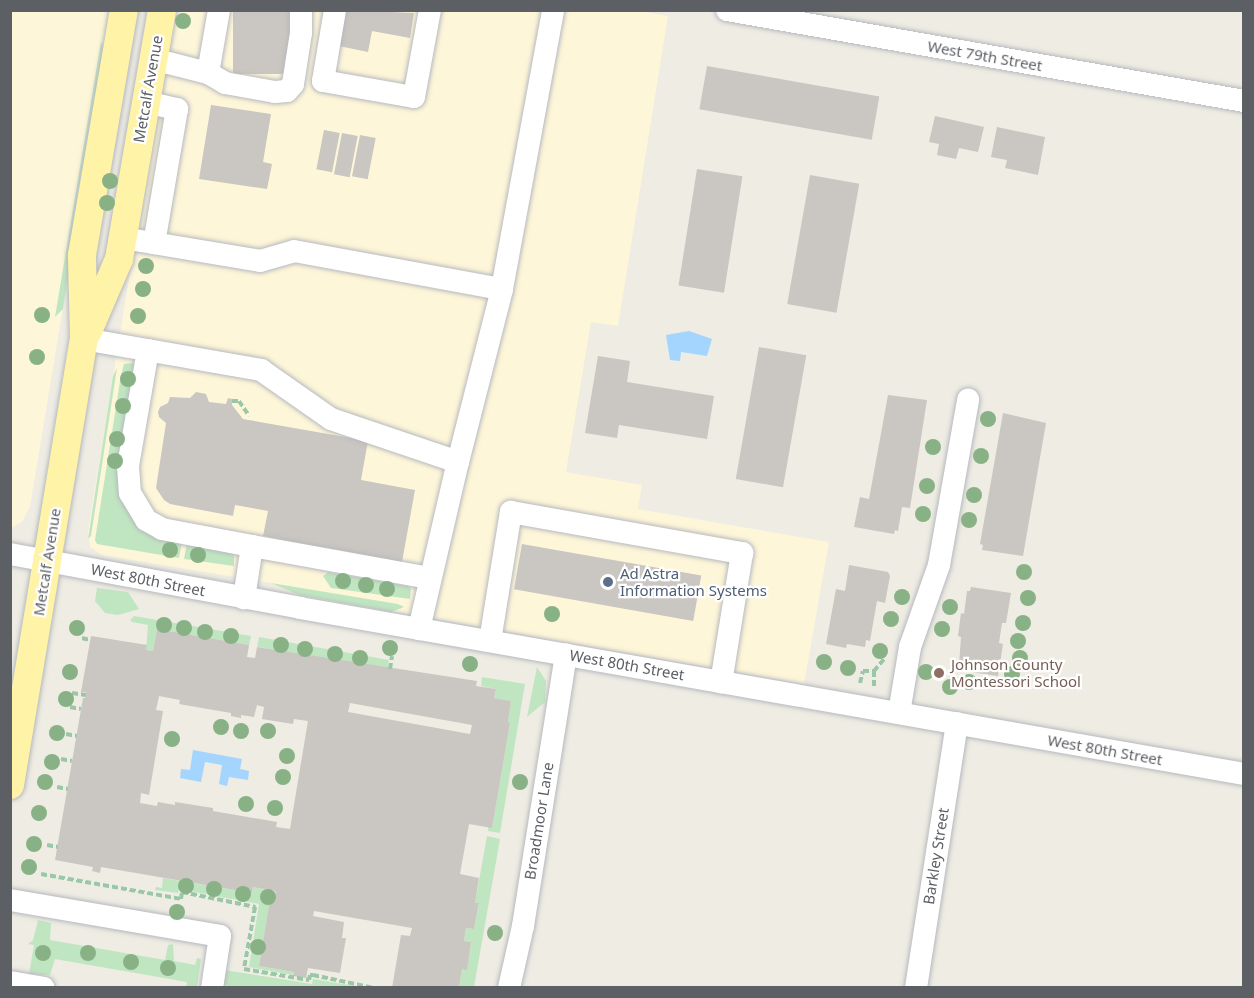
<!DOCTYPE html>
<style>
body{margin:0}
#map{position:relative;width:1254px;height:998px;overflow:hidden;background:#eeece3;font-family:"Noto Sans",sans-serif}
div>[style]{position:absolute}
.commercial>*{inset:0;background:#fef6d9}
.green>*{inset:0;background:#c0e6c1;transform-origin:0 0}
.water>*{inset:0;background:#a3d5ff}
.building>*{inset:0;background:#cac6c1;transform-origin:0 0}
.path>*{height:4px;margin-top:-2px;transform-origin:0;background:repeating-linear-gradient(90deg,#99c7a7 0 6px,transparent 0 9px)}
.roads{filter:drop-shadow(0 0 2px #b6b9be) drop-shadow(0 0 2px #b6b9be)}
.minor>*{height:22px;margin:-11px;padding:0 11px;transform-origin:11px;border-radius:11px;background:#fff}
.major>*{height:28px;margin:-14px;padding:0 14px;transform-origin:14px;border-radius:14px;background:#fff3a8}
.trees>*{width:16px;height:16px;margin:-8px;border-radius:50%;background:#88b286}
.dots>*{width:16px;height:16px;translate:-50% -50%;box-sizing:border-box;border:3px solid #fff;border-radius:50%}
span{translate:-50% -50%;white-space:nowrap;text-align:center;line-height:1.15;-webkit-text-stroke:4.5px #fff;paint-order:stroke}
.street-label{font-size:15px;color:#5c5f64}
.service-label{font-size:15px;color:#4e5e75}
.left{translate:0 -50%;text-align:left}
.education-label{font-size:15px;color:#785e54}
.frame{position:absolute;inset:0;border:12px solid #5c5f64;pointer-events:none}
</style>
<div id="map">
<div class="commercial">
<div style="clip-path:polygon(636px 10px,668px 16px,618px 326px,591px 322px,566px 472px,642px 485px,638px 509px,829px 542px,804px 684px,299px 595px,271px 583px,102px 555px,90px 547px,88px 532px,172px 11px)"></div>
<div style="clip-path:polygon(10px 11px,112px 11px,30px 507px,22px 522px,11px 528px)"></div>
</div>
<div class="green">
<div style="clip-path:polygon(101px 42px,105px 47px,63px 309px,55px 317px)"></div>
<div style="clip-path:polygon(132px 363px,135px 364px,119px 481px,182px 542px,179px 558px,97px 544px,95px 540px,121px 375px,124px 364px)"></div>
<div style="clip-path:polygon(117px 368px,91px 536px,88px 539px,113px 376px)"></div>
<div style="clip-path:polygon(187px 543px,234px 553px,234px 566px,184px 559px)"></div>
<div style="clip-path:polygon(328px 572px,408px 586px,411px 589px,410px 599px,331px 588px,323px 576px)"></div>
<div style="clip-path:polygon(271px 583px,398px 604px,404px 607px,391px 612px,299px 595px)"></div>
<div style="clip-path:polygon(97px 588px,128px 592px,139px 609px,118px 615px,105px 613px,95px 601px)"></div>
<div style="clip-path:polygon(134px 616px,251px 636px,249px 645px,157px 629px,153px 651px,146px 650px,148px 625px,132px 622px,130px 620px)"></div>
<div style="left:259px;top:637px;width:132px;height:10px;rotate:10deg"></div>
<div style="clip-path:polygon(537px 667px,546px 681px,545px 702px,527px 717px)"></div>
<div style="clip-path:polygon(482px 677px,525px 684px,500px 833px,488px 831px,488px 827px,492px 827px,510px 723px,508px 722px,511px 701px,494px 698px,496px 689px,481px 686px)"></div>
<div style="clip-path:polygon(487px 836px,500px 839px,474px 987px,459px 988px,462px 969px,467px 969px,471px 942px,464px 941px,466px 928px,474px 929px,479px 904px,475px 903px)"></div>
<div style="clip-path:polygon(163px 878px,252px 893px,253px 887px,276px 891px,274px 901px,270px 901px,259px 966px,294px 972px,293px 975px,249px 967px,259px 904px,179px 889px,178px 893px,155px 890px,156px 887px,162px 888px)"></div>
<div style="clip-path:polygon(38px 920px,51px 923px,50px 940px,165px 960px,168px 945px,173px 944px,174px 961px,195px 965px,197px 958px,201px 959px,197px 987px,186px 987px,187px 982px,55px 959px,50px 975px,29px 974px,34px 945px,28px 944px,33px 940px)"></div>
<div style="clip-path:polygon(224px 970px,312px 984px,313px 979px,361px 987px,231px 987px,223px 984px)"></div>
</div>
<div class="water">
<div style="clip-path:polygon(689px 331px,712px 339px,707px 356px,681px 352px,680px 361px,670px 360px,666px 335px)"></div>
<div style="clip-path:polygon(193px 750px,242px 759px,240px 769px,249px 771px,248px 780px,229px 777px,227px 786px,219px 784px,222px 765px,205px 762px,201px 782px,180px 778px,181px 769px,190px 770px)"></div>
</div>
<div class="building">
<div style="left:233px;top:10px;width:58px;height:64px"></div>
<div style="clip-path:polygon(346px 10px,414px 13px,410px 38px,372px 31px,368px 52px,339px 46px)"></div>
<div style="left:707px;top:66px;width:175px;height:44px;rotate:10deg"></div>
<div style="clip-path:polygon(211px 105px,271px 114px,263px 162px,272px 164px,267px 189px,199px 179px)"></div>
<div style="clip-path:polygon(935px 116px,984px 127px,978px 152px,959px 148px,956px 159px,937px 155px,939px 144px,929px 142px)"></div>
<div style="clip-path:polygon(997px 127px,1045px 137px,1038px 175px,1005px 168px,1007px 160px,991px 157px)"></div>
<div style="left:324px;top:130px;width:16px;height:40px;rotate:11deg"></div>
<div style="left:342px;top:133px;width:16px;height:42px;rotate:11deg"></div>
<div style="left:360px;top:135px;width:16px;height:42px;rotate:11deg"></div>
<div style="left:697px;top:169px;width:46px;height:118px;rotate:9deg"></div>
<div style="left:810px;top:175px;width:50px;height:131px;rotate:10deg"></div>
<div style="left:759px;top:347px;width:48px;height:134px;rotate:10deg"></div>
<div style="clip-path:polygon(598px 356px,630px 361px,627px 382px,714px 396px,707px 439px,619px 425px,617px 438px,585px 433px)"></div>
<div style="clip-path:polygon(196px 392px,206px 394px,209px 402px,226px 404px,228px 398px,232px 399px,232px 405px,243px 419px,368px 441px,361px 480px,415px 490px,402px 562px,263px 536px,268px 511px,235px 505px,233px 516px,170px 504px,164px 500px,156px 488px,166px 423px,159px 417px,158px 412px,160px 407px,168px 403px,170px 397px,190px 398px)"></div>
<div style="clip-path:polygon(888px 395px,927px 400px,910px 508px,902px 507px,898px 531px,895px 530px,894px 534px,854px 527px,860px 497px,869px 499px)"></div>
<div style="clip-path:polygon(1003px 413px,1046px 423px,1023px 556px,982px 550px,983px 545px,980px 544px)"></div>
<div style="left:522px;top:544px;width:182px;height:46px;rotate:10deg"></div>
<div style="clip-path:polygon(849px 565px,888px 572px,890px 576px,885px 603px,877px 601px,870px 641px,866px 640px,865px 647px,847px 644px,846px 648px,826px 644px,836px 589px,845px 591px)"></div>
<div style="clip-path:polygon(971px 587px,1011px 593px,1006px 623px,1002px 623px,999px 643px,1003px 644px,998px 676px,971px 672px,971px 667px,959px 665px,961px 637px,958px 636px,961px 613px,964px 614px,967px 591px,970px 591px)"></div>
<div style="clip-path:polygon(evenodd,157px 629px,249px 645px,247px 657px,255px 658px,257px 647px,477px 681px,476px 686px,496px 689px,494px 698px,511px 701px,508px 722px,510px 723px,492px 828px,469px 824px,460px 874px,479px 878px,475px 903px,479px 903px,474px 929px,466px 928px,464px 941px,471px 942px,467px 970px,462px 969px,459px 988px,392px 988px,401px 935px,410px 936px,412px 928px,314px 911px,313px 916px,344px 922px,342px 938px,346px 938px,340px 973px,308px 968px,306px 978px,293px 976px,294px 972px,259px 966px,270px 900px,274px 901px,276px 891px,253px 887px,252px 893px,101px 867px,100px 873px,92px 871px,93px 867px,55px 860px,83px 698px,85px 698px,86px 692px,81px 692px,91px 636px,147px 645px,146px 650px,153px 651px,157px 629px,159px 696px,180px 700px,179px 704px,231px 713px,231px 716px,241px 718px,241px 715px,254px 717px,257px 705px,264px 707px,262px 719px,293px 724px,294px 719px,308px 721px,290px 829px,276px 827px,277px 822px,213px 811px,213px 808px,175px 802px,175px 805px,158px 802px,157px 806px,140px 803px,141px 793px,149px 795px,163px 711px,156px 710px,159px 696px,157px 629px,350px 703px,472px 725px,470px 734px,348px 712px,350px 703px)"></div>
</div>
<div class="path">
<div style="left:232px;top:401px;width:7px"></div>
<div style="left:239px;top:401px;width:18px;rotate:56deg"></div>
<div style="left:82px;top:638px;width:8px;rotate:14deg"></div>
<div style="left:390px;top:669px;width:13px;rotate:-81deg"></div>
<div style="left:860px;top:683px;width:12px;rotate:-76deg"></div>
<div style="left:863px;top:671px;width:11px"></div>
<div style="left:874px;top:686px;width:15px;rotate:-90deg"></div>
<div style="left:874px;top:671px;width:17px;rotate:-50deg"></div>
<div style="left:72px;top:693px;width:14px;rotate:8deg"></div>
<div style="left:70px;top:707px;width:11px;rotate:10deg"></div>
<div style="left:66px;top:734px;width:11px;rotate:10deg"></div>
<div style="left:61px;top:759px;width:11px;rotate:10deg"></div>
<div style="left:57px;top:787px;width:11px;rotate:10deg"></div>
<div style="left:47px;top:845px;width:11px;rotate:10deg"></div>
<div style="left:41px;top:874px;width:142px;rotate:10.1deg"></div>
<div style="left:181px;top:899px;width:7px;rotate:-82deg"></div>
<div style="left:182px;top:892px;width:75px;rotate:11.6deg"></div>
<div style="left:255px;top:907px;width:63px;rotate:100.1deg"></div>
<div style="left:244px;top:969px;width:66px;rotate:9.6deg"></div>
<div style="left:309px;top:980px;width:5px;rotate:-79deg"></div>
<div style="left:310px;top:975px;width:3px"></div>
<div style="left:313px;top:975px;width:62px;rotate:12deg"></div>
</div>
<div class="roads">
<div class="minor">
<div style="left:335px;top:10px;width:72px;rotate:99.6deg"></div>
<div style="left:323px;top:81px;width:92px;rotate:10deg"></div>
<div style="left:414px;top:97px;width:88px;rotate:-79.6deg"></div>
<div style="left:727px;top:10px;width:525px;rotate:9.98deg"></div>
<div style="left:153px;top:59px;width:57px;rotate:14.3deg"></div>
<div style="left:208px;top:73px;width:64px;rotate:-80.1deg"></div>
<div style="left:208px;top:73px;width:20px;rotate:30deg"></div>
<div style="left:225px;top:83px;width:51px;rotate:10.2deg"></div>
<div style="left:275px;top:92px;width:12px;rotate:-5deg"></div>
<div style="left:287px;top:91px;width:9px;rotate:-49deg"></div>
<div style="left:293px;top:84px;width:52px;rotate:-81.1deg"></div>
<div style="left:301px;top:33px;width:23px;rotate:-90deg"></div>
<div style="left:146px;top:102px;width:32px;rotate:13deg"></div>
<div style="left:177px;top:109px;width:136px;rotate:99.7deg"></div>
<div style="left:123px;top:238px;width:139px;rotate:9.5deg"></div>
<div style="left:260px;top:261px;width:35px;rotate:-16deg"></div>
<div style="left:294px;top:251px;width:211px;rotate:10.4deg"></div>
<div style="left:84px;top:339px;width:180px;rotate:9.9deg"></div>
<div style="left:261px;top:370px;width:85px;rotate:35deg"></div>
<div style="left:331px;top:419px;width:134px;rotate:18.7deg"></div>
<div style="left:148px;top:350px;width:118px;rotate:99.8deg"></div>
<div style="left:128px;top:466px;width:27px;rotate:86deg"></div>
<div style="left:130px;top:493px;width:31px;rotate:59deg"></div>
<div style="left:146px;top:520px;width:18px;rotate:29deg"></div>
<div style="left:162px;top:529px;width:92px;rotate:10.7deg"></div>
<div style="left:252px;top:546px;width:53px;rotate:98.7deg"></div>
<div style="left:252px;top:546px;width:181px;rotate:10.2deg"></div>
<div style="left:10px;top:554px;width:295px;rotate:10.5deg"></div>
<div style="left:300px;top:608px;width:958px;rotate:9.97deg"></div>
<div style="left:419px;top:629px;width:171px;rotate:-76.9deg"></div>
<div style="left:458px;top:462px;width:179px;rotate:-75.7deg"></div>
<div style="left:502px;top:289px;width:284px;rotate:-79.6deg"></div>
<div style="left:490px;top:641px;width:131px;rotate:-80.8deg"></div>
<div style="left:511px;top:512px;width:235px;rotate:10.1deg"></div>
<div style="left:742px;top:553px;width:131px;rotate:99.2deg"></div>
<div style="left:899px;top:713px;width:67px;rotate:-80.5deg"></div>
<div style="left:910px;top:647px;width:87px;rotate:-70.5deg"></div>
<div style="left:939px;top:565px;width:168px;rotate:-80deg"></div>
<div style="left:10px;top:900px;width:213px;rotate:9.7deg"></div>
<div style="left:220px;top:936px;width:53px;rotate:98.7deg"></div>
<div style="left:10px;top:982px;width:34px;rotate:10deg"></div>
<div style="left:509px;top:988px;width:64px;rotate:-77.3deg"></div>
<div style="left:523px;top:926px;width:275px;rotate:-81deg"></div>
<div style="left:916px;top:988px;width:268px;rotate:-81.2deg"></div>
</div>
<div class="major">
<div style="left:88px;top:331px;width:78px;rotate:-66.7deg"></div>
<div style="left:119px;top:259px;width:253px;rotate:-80.2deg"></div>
<div style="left:10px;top:785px;width:452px;rotate:-80.6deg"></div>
<div style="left:84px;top:339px;width:84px;rotate:-91.4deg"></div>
<div style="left:82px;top:255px;width:249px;rotate:-80.3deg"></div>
</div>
</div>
<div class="trees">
<div style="left:183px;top:21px"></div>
<div style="left:110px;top:181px"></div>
<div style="left:107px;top:203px"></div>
<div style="left:146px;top:266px"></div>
<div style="left:143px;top:289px"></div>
<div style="left:42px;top:315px"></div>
<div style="left:138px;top:316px"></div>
<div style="left:37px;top:357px"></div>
<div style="left:128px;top:379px"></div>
<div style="left:123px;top:406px"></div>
<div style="left:988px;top:419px"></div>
<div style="left:117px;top:439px"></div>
<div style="left:933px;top:447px"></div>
<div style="left:981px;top:456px"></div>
<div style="left:115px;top:461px"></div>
<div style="left:927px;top:486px"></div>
<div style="left:974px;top:495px"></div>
<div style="left:923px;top:514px"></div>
<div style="left:969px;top:520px"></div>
<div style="left:170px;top:550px"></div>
<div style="left:198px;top:555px"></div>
<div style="left:1024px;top:572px"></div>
<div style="left:343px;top:581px"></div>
<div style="left:366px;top:585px"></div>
<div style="left:387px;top:589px"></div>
<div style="left:902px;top:597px"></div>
<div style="left:1028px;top:598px"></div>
<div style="left:950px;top:607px"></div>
<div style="left:552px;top:614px"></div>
<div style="left:891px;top:619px"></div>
<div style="left:1023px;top:623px"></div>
<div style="left:164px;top:625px"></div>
<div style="left:77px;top:628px"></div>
<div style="left:184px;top:628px"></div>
<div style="left:942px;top:629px"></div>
<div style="left:205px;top:632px"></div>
<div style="left:231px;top:636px"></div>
<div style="left:1018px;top:641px"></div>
<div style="left:281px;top:645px"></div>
<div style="left:390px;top:648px"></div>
<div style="left:305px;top:649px"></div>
<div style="left:880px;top:651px"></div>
<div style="left:335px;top:654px"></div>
<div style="left:360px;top:658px"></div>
<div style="left:1020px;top:658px"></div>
<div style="left:824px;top:662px"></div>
<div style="left:470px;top:664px"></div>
<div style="left:848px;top:668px"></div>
<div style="left:70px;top:672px"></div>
<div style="left:926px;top:672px"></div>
<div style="left:1012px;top:674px"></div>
<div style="left:969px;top:682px"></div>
<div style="left:950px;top:687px"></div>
<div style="left:66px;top:699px"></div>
<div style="left:221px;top:727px"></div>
<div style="left:241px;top:731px"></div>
<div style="left:268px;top:731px"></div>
<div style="left:57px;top:733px"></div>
<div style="left:172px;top:739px"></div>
<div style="left:287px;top:756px"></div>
<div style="left:52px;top:762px"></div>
<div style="left:283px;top:777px"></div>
<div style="left:45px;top:782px"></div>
<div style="left:520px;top:782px"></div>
<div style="left:246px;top:804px"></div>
<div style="left:275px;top:808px"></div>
<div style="left:39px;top:813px"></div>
<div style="left:34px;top:844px"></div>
<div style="left:29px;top:867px"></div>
<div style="left:186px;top:886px"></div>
<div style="left:214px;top:889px"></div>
<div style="left:243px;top:894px"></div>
<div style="left:268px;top:897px"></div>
<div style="left:177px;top:912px"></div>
<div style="left:495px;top:933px"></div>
<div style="left:258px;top:947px"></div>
<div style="left:43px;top:953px"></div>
<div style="left:88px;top:953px"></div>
<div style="left:131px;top:962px"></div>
<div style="left:168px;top:968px"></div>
</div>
<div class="dots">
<div style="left:608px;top:582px;background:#5c6f8a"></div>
<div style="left:939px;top:673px;background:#8d6e63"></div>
</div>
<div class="street-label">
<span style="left:985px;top:56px;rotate:10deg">West 79th Street</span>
<span style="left:148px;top:89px;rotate:-80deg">Metcalf Avenue</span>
<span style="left:47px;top:562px;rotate:-81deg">Metcalf Avenue</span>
<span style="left:148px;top:580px;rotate:11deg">West 80th Street</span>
<span style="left:627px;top:665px;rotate:10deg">West 80th Street</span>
<span style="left:1105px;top:750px;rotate:10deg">West 80th Street</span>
<span style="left:539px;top:821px;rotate:-81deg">Broadmoor Lane</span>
<span style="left:936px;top:856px;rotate:-81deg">Barkley Street</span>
</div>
<div class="service-label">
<span class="left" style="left:620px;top:582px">Ad Astra<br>Information Systems</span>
</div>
<div class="education-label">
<span class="left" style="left:951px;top:673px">Johnson County<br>Montessori School</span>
</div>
<div class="frame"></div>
</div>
